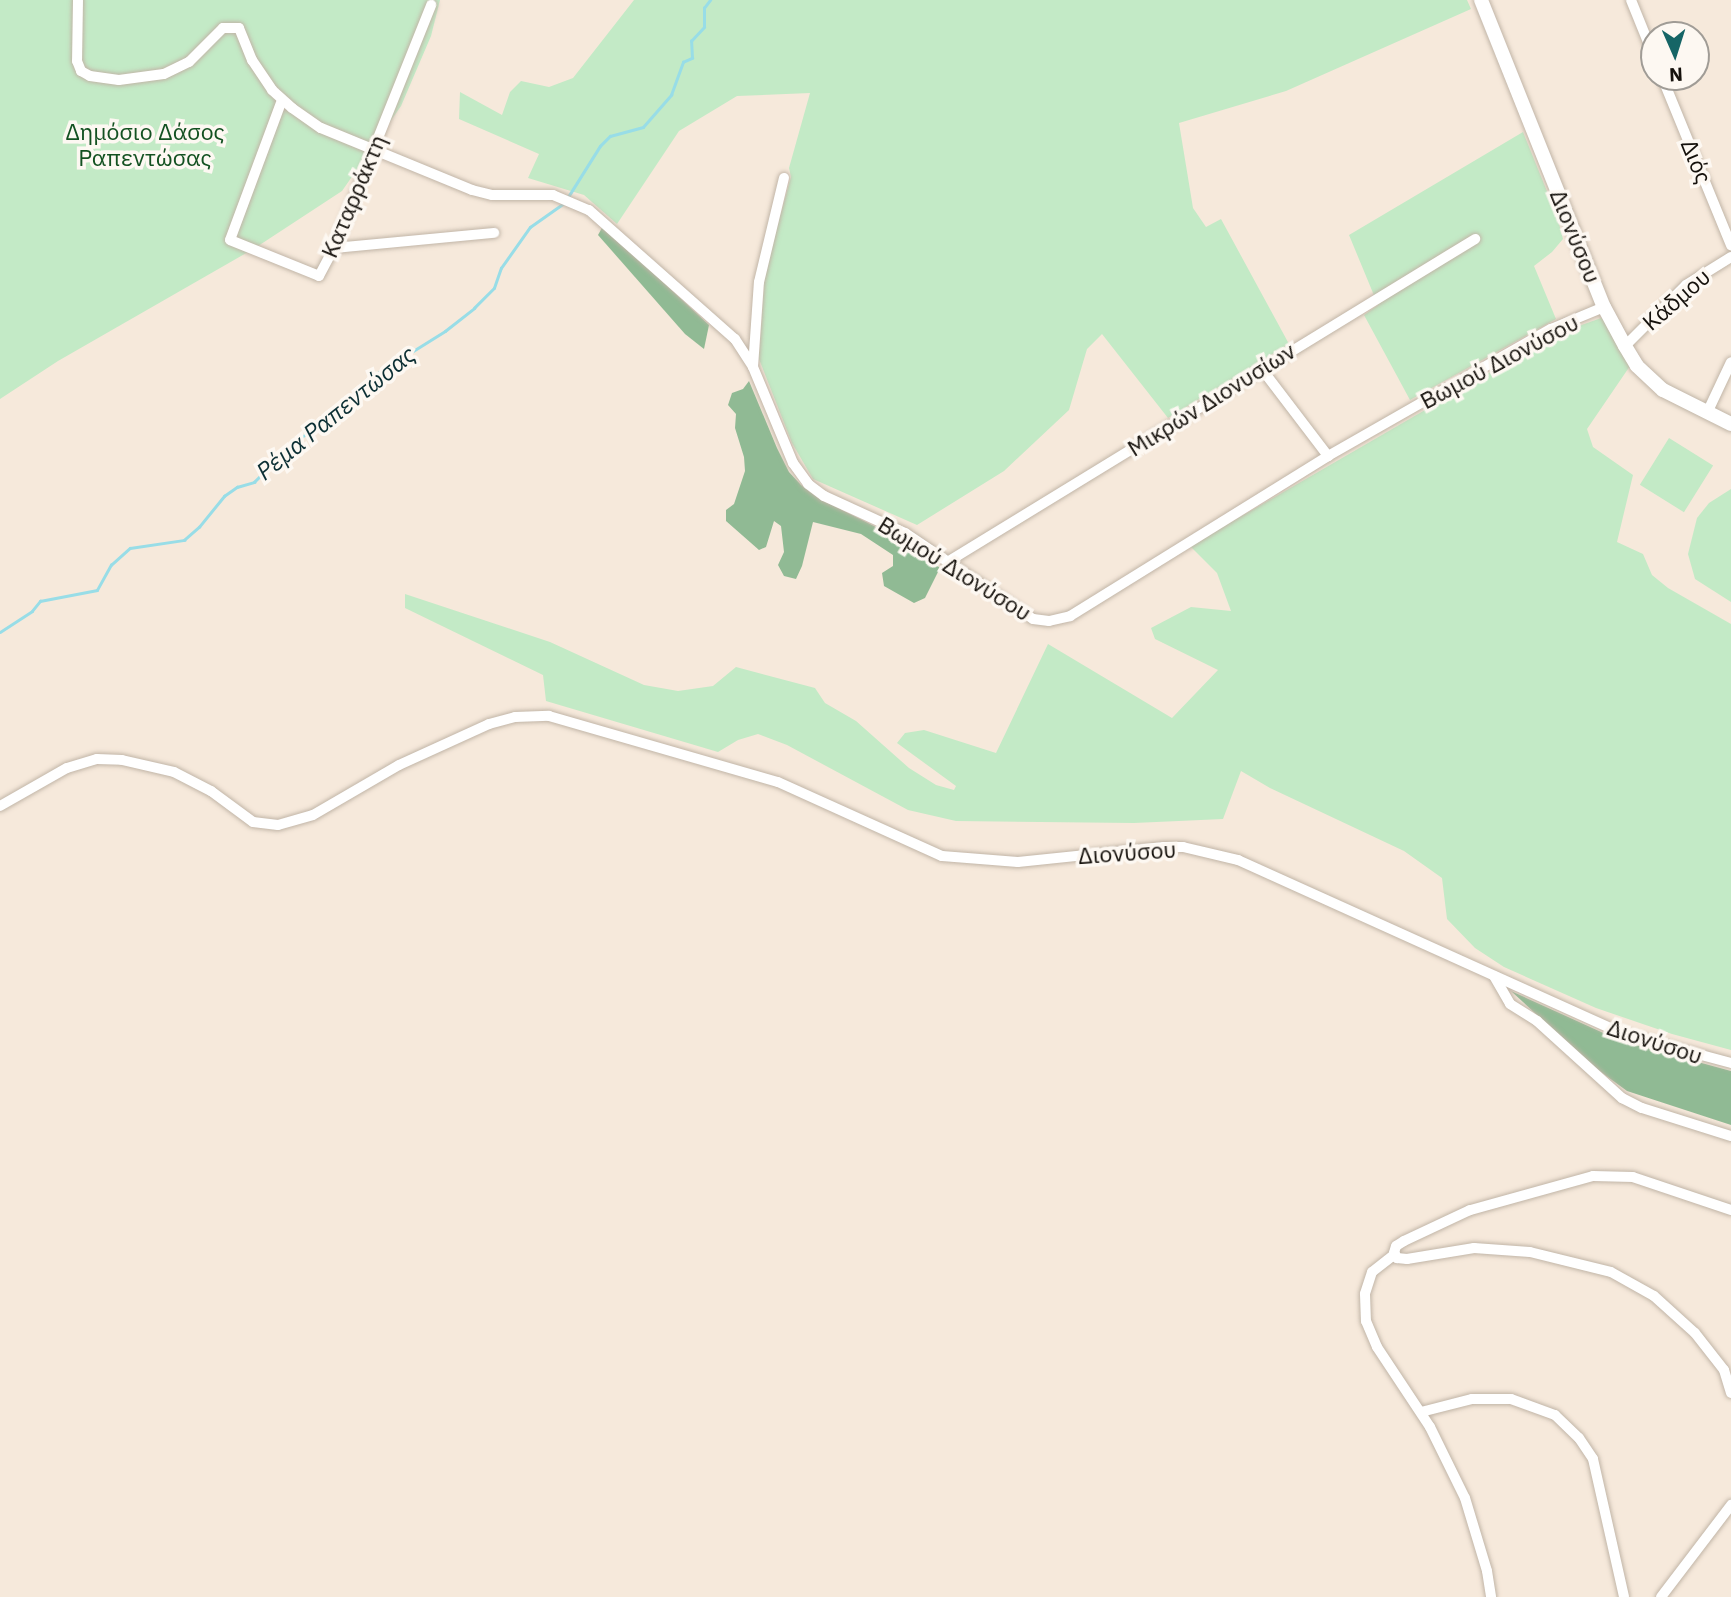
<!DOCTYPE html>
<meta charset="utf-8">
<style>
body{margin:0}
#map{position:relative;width:1731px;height:1597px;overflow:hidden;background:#f6e9db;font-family:"IBM Plex Sans",sans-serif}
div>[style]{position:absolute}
.green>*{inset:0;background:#c3eac6;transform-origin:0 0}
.forest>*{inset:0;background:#90ba94}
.stream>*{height:2.5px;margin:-1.25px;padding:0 1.25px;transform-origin:1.25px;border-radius:1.25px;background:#98dde7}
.roads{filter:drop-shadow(0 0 2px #c1b5a7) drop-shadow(0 0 2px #c1b5a7)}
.minor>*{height:10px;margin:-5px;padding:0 5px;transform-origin:5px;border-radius:5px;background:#fff}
.major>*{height:14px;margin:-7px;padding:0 7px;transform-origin:7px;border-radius:7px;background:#fff}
span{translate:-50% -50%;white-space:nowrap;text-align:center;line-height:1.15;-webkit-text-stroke:7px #fdf8f2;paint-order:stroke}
.park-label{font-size:23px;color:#135121}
.street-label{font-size:23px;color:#15110c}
.water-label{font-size:24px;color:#0c2f34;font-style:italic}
.north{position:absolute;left:1640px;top:21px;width:70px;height:70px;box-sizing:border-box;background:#fdf8f2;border:2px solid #a09c96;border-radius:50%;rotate:177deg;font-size:19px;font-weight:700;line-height:28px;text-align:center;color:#15110c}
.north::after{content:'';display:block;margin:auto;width:24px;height:32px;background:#166566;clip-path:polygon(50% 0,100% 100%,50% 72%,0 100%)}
</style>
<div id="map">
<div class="green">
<div style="clip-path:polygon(0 0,440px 0,431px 36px,401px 106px,342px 191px,255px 248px,58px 361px,0 399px)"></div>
<div style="clip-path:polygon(634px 0,1467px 0,1471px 9px,1286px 91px,1179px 123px,1193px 208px,1206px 227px,1221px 219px,1289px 344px,1168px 418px,1102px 334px,1087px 349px,1069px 410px,1004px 471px,917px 525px,813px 479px,792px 443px,759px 359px,765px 271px,791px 177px,789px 168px,810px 93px,737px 96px,679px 131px,617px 224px,584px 195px,528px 178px,539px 154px,459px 119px,460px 92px,502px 115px,510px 92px,521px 81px,549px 87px,573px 78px)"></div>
<div style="clip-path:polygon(1523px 132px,1557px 216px,1563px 239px,1552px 252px,1534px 266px,1556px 319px,1410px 400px,1364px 315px,1378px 305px,1349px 235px)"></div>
<div style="clip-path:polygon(1604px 317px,1630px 366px,1587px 429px,1593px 447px,1633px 475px,1617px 542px,1643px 554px,1652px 575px,1668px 588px,1731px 624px,1731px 1050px,1672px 1034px,1596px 1008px,1504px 967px,1475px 948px,1447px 919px,1442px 878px,1404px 851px,1270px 788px,1241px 771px,1223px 819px,1134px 823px,956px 821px,908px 810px,787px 745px,758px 734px,738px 740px,718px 752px,546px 701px,543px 675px,405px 608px,405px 594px,550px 642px,644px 685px,678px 691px,713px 686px,736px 667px,815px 688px,825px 703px,856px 721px,909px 768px,936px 785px,954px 790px,956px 786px,897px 743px,905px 733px,924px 730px,996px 753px,1048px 644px,1172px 718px,1218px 670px,1155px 639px,1151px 628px,1191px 607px,1231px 611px,1217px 573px,1190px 546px,1556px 334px)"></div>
<div style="left:1669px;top:438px;width:52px;height:55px;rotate:32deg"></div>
<div style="clip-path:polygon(1731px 489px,1731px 602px,1695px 579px,1688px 554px,1697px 518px,1709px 503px)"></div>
</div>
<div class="forest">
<div style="clip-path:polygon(603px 226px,709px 325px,704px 349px,685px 334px,598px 235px)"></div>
<div style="clip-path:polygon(749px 381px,777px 448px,789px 472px,801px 485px,818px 498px,912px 545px,940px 568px,925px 598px,914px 603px,884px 586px,882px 573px,893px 566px,893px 555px,861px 534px,813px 522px,802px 566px,796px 579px,784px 576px,778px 565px,784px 552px,781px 526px,774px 521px,766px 547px,759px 550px,726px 521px,726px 510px,734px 504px,745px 471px,744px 457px,735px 428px,736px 414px,728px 405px,732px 393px,743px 389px)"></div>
<div style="clip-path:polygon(1511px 991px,1621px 1041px,1731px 1071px,1731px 1125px,1627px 1091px,1590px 1064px)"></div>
</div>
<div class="stream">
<div style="left:568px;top:197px;width:60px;rotate:-57.9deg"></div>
<div style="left:600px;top:146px;width:14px;rotate:-45deg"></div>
<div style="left:610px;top:136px;width:34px;rotate:-15deg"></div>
<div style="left:643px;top:127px;width:43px;rotate:-48.8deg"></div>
<div style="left:671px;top:95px;width:35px;rotate:-70deg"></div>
<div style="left:683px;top:62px;width:10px;rotate:-24deg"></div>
<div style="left:692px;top:58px;width:17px;rotate:-93deg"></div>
<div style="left:691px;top:41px;width:19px;rotate:-47deg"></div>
<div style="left:704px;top:27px;width:19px;rotate:-90deg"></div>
<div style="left:704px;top:8px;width:10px;rotate:-53deg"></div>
<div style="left:0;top:632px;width:38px;rotate:-33deg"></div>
<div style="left:32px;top:611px;width:13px;rotate:-51deg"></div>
<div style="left:40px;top:601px;width:58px;rotate:-10.9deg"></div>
<div style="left:97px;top:590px;width:29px;rotate:-61deg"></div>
<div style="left:111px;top:565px;width:25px;rotate:-42deg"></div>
<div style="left:130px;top:548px;width:55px;rotate:-8.4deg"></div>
<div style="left:184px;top:540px;width:20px;rotate:-41deg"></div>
<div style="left:199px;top:527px;width:40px;rotate:-51deg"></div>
<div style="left:224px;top:496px;width:16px;rotate:-35deg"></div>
<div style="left:237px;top:487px;width:18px;rotate:-16deg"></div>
<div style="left:254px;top:482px;width:38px;rotate:-45deg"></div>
<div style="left:281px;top:455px;width:16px;rotate:-30deg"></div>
<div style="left:295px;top:447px;width:12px;rotate:-59deg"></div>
<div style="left:301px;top:437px;width:40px;rotate:-28deg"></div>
<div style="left:336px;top:418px;width:13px;rotate:-67deg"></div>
<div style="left:341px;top:406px;width:44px;rotate:-43.2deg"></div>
<div style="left:373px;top:376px;width:85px;rotate:-32deg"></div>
<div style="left:445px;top:331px;width:37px;rotate:-38deg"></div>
<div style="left:474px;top:308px;width:28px;rotate:-45deg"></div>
<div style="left:494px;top:288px;width:21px;rotate:-71deg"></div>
<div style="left:501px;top:268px;width:50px;rotate:-54.7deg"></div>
<div style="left:530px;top:227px;width:42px;rotate:-35.2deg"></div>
</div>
<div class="roads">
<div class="minor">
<div style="left:78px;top:0;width:61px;rotate:90.9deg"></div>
<div style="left:77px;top:61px;width:11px;rotate:68deg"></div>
<div style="left:81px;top:71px;width:10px;rotate:29deg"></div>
<div style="left:90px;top:76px;width:29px;rotate:8deg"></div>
<div style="left:119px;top:80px;width:45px;rotate:-7.6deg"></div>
<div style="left:164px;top:74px;width:28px;rotate:-26deg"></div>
<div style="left:189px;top:62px;width:48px;rotate:-45deg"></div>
<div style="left:223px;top:28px;width:16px"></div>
<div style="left:239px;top:28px;width:35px;rotate:68deg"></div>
<div style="left:252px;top:60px;width:36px;rotate:56deg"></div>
<div style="left:272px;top:90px;width:27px;rotate:42deg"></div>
<div style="left:292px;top:108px;width:35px;rotate:35deg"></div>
<div style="left:321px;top:128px;width:163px;rotate:22.3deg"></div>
<div style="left:472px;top:190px;width:21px;rotate:14deg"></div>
<div style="left:492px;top:195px;width:61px"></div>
<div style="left:553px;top:195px;width:39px;rotate:23deg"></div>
<div style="left:589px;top:210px;width:195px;rotate:41.5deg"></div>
<div style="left:735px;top:339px;width:33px;rotate:57deg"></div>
<div style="left:753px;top:367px;width:104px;rotate:67.4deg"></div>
<div style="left:793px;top:463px;width:26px;rotate:54deg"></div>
<div style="left:808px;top:484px;width:20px;rotate:37deg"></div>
<div style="left:824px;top:496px;width:89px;rotate:24.6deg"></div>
<div style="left:905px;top:533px;width:154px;rotate:33.9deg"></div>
<div style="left:1033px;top:619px;width:16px;rotate:7deg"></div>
<div style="left:1049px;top:621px;width:22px;rotate:-13deg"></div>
<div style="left:1070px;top:616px;width:304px;rotate:-31.8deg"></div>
<div style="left:1328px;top:456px;width:257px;rotate:-29.7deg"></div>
<div style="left:1551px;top:329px;width:57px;rotate:-22.5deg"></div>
<div style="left:1631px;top:0;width:61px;rotate:68deg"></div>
<div style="left:1662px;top:77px;width:182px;rotate:67.7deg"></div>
<div style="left:282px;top:100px;width:149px;rotate:110.4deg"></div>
<div style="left:230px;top:240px;width:96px;rotate:22deg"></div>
<div style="left:319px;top:276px;width:32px;rotate:-62deg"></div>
<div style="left:334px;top:248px;width:262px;rotate:-68.2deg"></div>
<div style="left:334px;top:248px;width:161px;rotate:-5.4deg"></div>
<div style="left:1625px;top:346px;width:86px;rotate:-45deg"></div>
<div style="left:1686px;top:285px;width:53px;rotate:-31.9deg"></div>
<div style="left:753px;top:367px;width:85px;rotate:-86deg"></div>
<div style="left:759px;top:282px;width:107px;rotate:-76.5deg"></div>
<div style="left:1261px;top:368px;width:111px;rotate:52.7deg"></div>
<div style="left:1707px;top:413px;width:56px;rotate:-64.8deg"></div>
<div style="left:949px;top:561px;width:617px;rotate:-31.47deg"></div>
<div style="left:0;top:806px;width:77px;rotate:-29.6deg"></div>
<div style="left:67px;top:768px;width:31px;rotate:-17deg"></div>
<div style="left:97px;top:759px;width:25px;rotate:2deg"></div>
<div style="left:122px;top:760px;width:53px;rotate:13deg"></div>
<div style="left:174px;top:772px;width:42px;rotate:27.2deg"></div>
<div style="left:211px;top:791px;width:52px;rotate:36.4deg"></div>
<div style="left:253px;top:822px;width:25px;rotate:7deg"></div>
<div style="left:278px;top:825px;width:36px;rotate:-16deg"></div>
<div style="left:313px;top:815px;width:99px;rotate:-30.2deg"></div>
<div style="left:399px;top:765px;width:99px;rotate:-24.5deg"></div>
<div style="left:489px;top:724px;width:27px;rotate:-15deg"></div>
<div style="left:515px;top:717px;width:34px;rotate:-2deg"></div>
<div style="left:549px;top:716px;width:238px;rotate:16.1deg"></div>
<div style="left:778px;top:782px;width:180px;rotate:24.3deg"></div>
<div style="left:942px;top:856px;width:76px;rotate:4.5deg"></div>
<div style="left:1018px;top:862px;width:147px;rotate:-5.9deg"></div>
<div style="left:1164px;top:847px;width:19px"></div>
<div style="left:1183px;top:847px;width:57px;rotate:13.3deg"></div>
<div style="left:1238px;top:860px;width:422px;rotate:24.3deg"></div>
<div style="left:1623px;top:1034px;width:112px;rotate:15deg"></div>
<div style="left:1494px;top:976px;width:32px;rotate:60deg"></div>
<div style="left:1510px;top:1004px;width:32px;rotate:32deg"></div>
<div style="left:1537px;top:1021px;width:115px;rotate:42.2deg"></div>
<div style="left:1622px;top:1098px;width:22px;rotate:27deg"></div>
<div style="left:1642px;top:1108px;width:93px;rotate:17.5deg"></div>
<div style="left:1731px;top:1210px;width:103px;rotate:-161.4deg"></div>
<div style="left:1633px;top:1177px;width:40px;rotate:-178.6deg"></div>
<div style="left:1593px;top:1176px;width:128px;rotate:164.5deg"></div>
<div style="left:1470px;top:1210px;width:73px;rotate:154.8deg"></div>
<div style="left:1404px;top:1241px;width:9px;rotate:148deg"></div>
<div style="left:1396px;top:1246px;width:7px;rotate:106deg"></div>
<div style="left:1394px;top:1253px;width:6px;rotate:59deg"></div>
<div style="left:1397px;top:1258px;width:10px;rotate:6deg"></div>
<div style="left:1407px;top:1259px;width:68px;rotate:-9.3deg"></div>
<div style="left:1474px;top:1248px;width:56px;rotate:4.1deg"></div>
<div style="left:1530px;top:1252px;width:83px;rotate:13.9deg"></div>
<div style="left:1611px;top:1272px;width:49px;rotate:29.2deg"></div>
<div style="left:1654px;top:1296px;width:55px;rotate:42.1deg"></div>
<div style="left:1695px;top:1333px;width:47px;rotate:51.9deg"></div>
<div style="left:1724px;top:1370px;width:24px;rotate:73deg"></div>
<div style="left:1395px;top:1254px;width:29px;rotate:142deg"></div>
<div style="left:1372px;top:1272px;width:23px;rotate:108deg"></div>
<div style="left:1365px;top:1294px;width:27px;rotate:88deg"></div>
<div style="left:1366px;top:1321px;width:28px;rotate:67deg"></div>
<div style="left:1377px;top:1347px;width:96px;rotate:56.5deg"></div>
<div style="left:1430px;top:1427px;width:79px;rotate:63.8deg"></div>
<div style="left:1465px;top:1498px;width:76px;rotate:73.2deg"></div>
<div style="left:1487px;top:1571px;width:26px;rotate:81deg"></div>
<div style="left:1421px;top:1412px;width:53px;rotate:-14.3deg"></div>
<div style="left:1472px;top:1399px;width:39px"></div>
<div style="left:1511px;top:1399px;width:47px;rotate:20deg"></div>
<div style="left:1555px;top:1415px;width:33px;rotate:44deg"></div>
<div style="left:1579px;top:1438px;width:25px;rotate:56deg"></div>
<div style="left:1593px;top:1459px;width:141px;rotate:77.3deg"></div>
<div style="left:1661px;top:1597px;width:116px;rotate:-52.7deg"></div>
</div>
<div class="major">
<div style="left:1481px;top:0;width:331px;rotate:68.2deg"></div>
<div style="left:1604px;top:307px;width:44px;rotate:61.7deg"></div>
<div style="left:1625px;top:346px;width:23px;rotate:59deg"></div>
<div style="left:1637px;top:366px;width:35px;rotate:43deg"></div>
<div style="left:1663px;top:390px;width:76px;rotate:26.6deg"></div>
</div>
</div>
<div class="park-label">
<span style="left:145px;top:144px">Δημόσιο Δάσος<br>Ραπεντώσας</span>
</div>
<div class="street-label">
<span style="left:1697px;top:161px;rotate:68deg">Διός</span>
<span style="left:353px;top:196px;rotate:-67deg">Καταρράκτη</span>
<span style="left:1576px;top:236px;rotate:68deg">Διονύσου</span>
<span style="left:1676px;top:299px;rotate:-41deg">Κάδμου</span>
<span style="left:1499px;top:361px;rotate:-28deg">Βωμού Διονύσου</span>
<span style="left:1211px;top:399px;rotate:-32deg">Μικρών Διονυσίων</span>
<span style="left:955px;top:568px;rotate:32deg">Βωμού Διονύσου</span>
<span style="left:1127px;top:852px;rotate:-4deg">Διονύσου</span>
<span style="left:1655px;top:1041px;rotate:18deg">Διονύσου</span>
</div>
<div class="water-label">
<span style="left:336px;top:413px;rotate:-39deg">Ρέμα Ραπεντώσας</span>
</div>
<div class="north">N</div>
</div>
